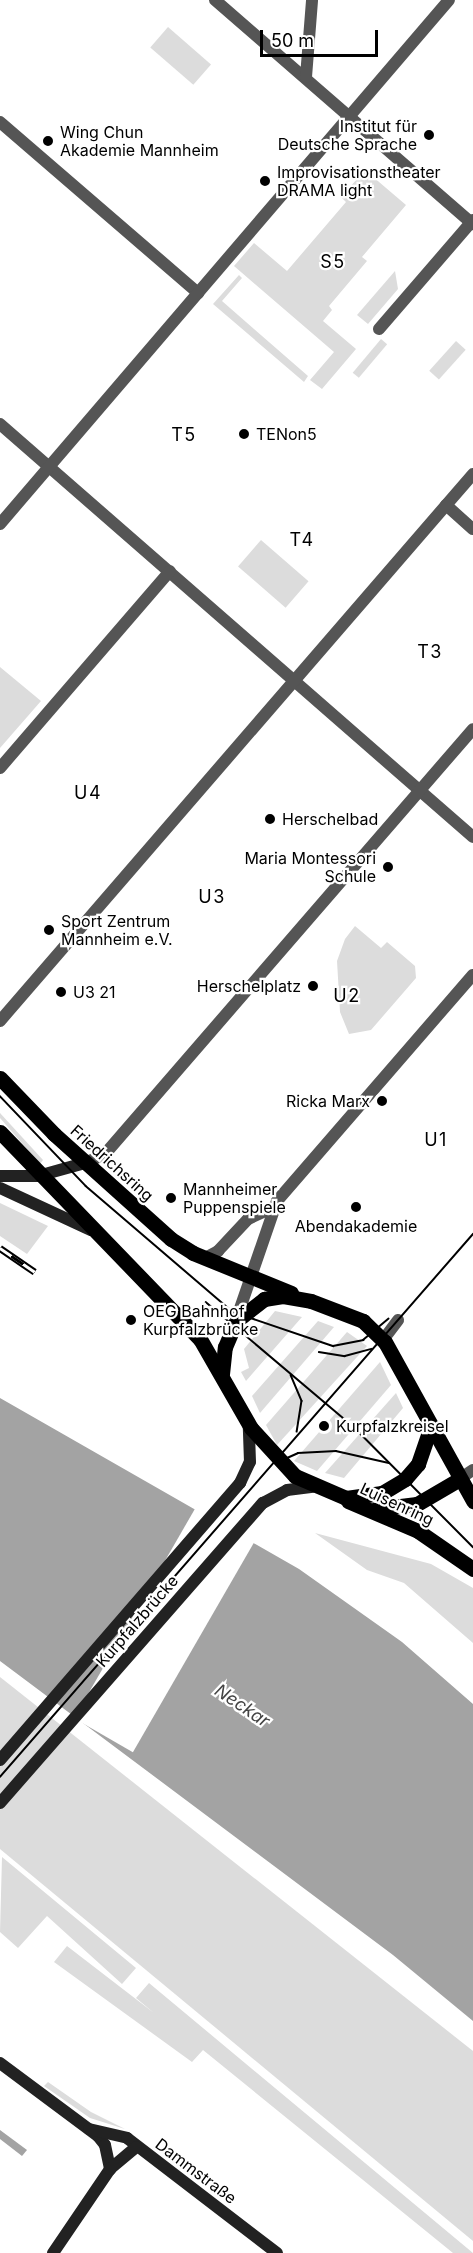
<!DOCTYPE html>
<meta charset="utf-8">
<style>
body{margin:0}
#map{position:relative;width:473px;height:2253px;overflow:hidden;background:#fff;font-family:Inter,sans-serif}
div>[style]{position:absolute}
.green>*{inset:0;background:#dcdcdc;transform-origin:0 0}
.water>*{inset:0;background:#a3a3a3}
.pier>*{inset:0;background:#fff;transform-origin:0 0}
.street>*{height:12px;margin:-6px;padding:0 6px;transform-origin:6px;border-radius:6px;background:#555}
.secondary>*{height:12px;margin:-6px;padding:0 6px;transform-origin:6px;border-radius:6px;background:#222}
.primary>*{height:15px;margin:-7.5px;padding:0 7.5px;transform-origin:7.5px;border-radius:7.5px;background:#000}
.tram>*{height:1.5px;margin:-0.75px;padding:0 0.75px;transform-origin:0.75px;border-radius:0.75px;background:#000}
.rail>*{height:7px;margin-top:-3.5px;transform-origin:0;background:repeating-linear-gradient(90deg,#fff 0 14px,#000 0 28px);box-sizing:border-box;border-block:2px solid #000}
.dots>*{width:16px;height:16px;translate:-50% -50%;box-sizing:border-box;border:3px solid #fff;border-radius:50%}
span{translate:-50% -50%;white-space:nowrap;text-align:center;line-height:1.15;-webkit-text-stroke:4.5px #fff;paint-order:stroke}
.poi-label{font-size:16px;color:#000}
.right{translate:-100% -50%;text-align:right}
.left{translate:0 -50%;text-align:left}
.street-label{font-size:16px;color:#000}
.neighbourhood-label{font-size:18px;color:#000;letter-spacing:1.5px}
.water-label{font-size:18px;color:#444;font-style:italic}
.scale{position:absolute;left:260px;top:30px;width:118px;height:27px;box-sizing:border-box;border:3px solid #000;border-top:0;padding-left:8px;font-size:18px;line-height:21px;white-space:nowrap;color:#000;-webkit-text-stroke:4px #fff;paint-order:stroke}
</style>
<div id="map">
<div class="green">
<div style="left:168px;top:27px;width:57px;height:27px;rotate:41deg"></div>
<div style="clip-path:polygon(365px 170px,406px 205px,362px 257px,367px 261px,329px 306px,332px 310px,323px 321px,356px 349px,322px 389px,310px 380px,334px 352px,234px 266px,254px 243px,287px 271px,346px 202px,341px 197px)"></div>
<div style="clip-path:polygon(395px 271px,398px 289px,368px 324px,357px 315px)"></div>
<div style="clip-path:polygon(239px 275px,242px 278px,222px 301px,308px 376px,304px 382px,213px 304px)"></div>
<div style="left:381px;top:339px;width:8px;height:44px;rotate:40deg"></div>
<div style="left:456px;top:341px;width:13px;height:40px;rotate:42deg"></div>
<div style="left:261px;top:540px;width:63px;height:35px;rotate:41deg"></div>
<div style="clip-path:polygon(0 667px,41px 701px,0 748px)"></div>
<div style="clip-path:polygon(355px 926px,381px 948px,387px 942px,415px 966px,416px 978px,371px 1030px,349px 1034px,340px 1012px,337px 961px,345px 939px)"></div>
<div style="clip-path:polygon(0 1113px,43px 1160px,40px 1164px,0 1118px)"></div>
<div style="clip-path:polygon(0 1203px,48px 1226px,27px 1254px,0 1236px)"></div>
<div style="clip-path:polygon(275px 1311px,302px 1317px,246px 1381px,241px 1372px,249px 1368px,244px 1349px)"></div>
<div style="clip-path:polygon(318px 1321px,334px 1327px,260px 1413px,252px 1396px)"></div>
<div style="clip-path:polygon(347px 1332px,367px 1346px,277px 1445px,266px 1425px)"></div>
<div style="clip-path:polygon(380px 1362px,391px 1385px,317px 1471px,294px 1461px)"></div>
<div style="clip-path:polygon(396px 1393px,403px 1408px,344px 1478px,325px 1473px)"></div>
<div style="clip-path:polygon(315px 1533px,431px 1564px,473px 1588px,473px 1643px,404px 1583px,367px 1570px)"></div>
<div style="clip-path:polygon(0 1677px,473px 2051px,473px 2241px,0 1849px)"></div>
<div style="clip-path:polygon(2px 1857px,136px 1968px,122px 1984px,47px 1916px,18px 1948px,0 1932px)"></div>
<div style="clip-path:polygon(67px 1946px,154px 2013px,136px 1998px,149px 1983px,473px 2253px,453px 2253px,203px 2050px,192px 2062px,54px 1962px)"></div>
<div style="clip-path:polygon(48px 2082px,91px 2112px,125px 2129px,90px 2118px,44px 2086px)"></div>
</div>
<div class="water">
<div style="clip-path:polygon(0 1398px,299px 1569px,402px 1642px,473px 1704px,473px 2021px,393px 1955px,0 1661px)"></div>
<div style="clip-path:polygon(0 2130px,27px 2150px,22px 2156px,0 2139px)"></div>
</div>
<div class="pier">
<div style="left:196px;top:1507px;width:68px;height:244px;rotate:30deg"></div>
</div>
<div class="street">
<div style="left:215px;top:0;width:342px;rotate:41deg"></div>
<div style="left:306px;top:77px;width:77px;rotate:-85.5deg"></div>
<div style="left:0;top:122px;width:262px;rotate:40.8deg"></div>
<div style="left:379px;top:329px;width:144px;rotate:-49.2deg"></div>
<div style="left:0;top:424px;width:628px;rotate:41.13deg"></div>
<div style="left:446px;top:505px;width:36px;rotate:42deg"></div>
<div style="left:0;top:524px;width:690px;rotate:-49.41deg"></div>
<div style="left:0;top:768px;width:260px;rotate:-49.2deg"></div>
<div style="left:0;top:1021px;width:723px;rotate:-49.15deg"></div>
<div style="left:85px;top:1163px;width:22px;rotate:-24deg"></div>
<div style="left:105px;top:1154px;width:562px;rotate:-49.11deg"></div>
<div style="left:205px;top:1258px;width:15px;rotate:-28deg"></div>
<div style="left:218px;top:1251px;width:44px;rotate:-46.8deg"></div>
<div style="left:248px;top:1219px;width:26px;rotate:-25deg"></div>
<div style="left:235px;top:1323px;width:129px;rotate:-71deg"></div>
<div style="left:277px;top:1201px;width:299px;rotate:-49.1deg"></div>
<div style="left:383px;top:1340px;width:25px;rotate:-53deg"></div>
<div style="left:458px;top:1480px;width:18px;rotate:-34deg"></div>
</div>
<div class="secondary">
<div style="left:0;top:1176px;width:38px"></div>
<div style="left:38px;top:1176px;width:49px;rotate:-15.5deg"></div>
<div style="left:0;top:1188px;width:100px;rotate:24.8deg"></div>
<div style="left:0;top:1760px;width:367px;rotate:-49.1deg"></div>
<div style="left:240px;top:1483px;width:23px;rotate:-65deg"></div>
<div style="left:250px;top:1462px;width:37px;rotate:-92deg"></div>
<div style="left:0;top:1803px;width:399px;rotate:-48.8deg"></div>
<div style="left:263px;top:1503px;width:27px;rotate:-28deg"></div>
<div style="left:287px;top:1490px;width:26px;rotate:-7deg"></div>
<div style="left:0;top:2063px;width:122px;rotate:36.7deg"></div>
<div style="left:98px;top:2136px;width:11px;rotate:52deg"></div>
<div style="left:105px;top:2145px;width:25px;rotate:78deg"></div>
<div style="left:89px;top:2129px;width:39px;rotate:13deg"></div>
<div style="left:127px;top:2138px;width:189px;rotate:37.5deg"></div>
<div style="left:53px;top:2253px;width:102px;rotate:-55.8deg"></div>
<div style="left:110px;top:2169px;width:34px;rotate:-40deg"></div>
</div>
<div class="primary">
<div style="left:0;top:1078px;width:78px;rotate:46deg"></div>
<div style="left:54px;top:1134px;width:157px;rotate:41.9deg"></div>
<div style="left:171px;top:1239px;width:26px;rotate:32deg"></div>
<div style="left:193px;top:1253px;width:106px;rotate:22.2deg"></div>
<div style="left:0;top:1132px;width:288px;rotate:46deg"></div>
<div style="left:200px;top:1339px;width:103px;rotate:60.2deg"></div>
<div style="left:251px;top:1428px;width:65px;rotate:47.5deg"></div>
<div style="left:295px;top:1476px;width:56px;rotate:23.3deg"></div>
<div style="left:346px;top:1498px;width:36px;rotate:-8deg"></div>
<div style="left:382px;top:1493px;width:27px;rotate:-31deg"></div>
<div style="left:405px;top:1479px;width:20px;rotate:-49deg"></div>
<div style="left:418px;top:1464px;width:40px;rotate:-71.1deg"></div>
<div style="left:222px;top:1374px;width:27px;rotate:-84deg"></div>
<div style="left:225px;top:1347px;width:28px;rotate:-67deg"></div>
<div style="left:236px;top:1321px;width:36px;rotate:-38deg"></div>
<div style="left:264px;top:1299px;width:19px;rotate:-9deg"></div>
<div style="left:283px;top:1296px;width:28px;rotate:10deg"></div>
<div style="left:311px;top:1301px;width:56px;rotate:21deg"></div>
<div style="left:363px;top:1321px;width:30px;rotate:44deg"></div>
<div style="left:385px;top:1342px;width:182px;rotate:61deg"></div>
<div style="left:348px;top:1501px;width:76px;rotate:23.2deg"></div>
<div style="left:418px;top:1531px;width:67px;rotate:34.6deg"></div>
<div style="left:376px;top:1509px;width:41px;rotate:-7deg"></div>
<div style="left:417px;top:1504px;width:48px;rotate:-30.3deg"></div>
</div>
<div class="tram">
<div style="left:0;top:1096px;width:124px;rotate:46.3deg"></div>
<div style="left:86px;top:1186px;width:194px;rotate:40.6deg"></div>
<div style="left:233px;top:1312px;width:106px;rotate:18.8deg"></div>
<div style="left:333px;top:1346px;width:31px;rotate:-11deg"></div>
<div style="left:363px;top:1340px;width:33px;rotate:-40deg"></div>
<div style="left:206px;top:1302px;width:194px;rotate:40.2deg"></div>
<div style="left:354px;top:1427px;width:169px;rotate:45.2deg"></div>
<div style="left:319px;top:1352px;width:26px;rotate:9deg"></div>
<div style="left:345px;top:1356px;width:27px;rotate:-15deg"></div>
<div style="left:291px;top:1375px;width:28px;rotate:67deg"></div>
<div style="left:302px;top:1401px;width:31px;rotate:99deg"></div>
<div style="left:276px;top:1463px;width:24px;rotate:-24deg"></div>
<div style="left:298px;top:1453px;width:38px;rotate:-3deg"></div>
<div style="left:336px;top:1451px;width:54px;rotate:12.8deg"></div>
<div style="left:0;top:1777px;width:720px;rotate:-48.94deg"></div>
</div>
<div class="rail">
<div style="left:0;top:1248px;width:42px;rotate:34.4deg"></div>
</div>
<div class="dots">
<div style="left:429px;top:135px;background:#000"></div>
<div style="left:48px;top:141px;background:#000"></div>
<div style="left:265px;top:181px;background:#000"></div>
<div style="left:244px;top:434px;background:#000"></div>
<div style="left:270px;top:819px;background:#000"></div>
<div style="left:388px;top:867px;background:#000"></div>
<div style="left:49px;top:930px;background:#000"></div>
<div style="left:313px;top:986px;background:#000"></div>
<div style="left:61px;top:992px;background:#000"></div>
<div style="left:382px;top:1101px;background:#000"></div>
<div style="left:171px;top:1198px;background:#000"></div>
<div style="left:356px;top:1207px;background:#000"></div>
<div style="left:131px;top:1320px;background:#000"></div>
<div style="left:324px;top:1426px;background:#000"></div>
</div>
<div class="poi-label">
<span class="right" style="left:417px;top:135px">Institut für<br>Deutsche Sprache</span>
<span class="left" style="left:60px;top:141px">Wing Chun<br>Akademie Mannheim</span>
<span class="left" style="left:277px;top:181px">Improvisationstheater<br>DRAMA light</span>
<span class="left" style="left:256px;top:434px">TENon5</span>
<span class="left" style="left:282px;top:819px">Herschelbad</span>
<span class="right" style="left:376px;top:867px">Maria Montessori<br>Schule</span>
<span class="left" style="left:61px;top:930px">Sport Zentrum<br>Mannheim e.V.</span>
<span class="right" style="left:301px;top:986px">Herschelplatz</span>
<span class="left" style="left:73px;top:992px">U3 21</span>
<span class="right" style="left:370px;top:1101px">Ricka Marx</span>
<span class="left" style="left:183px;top:1198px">Mannheimer<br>Puppenspiele</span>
<span style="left:356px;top:1226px">Abendakademie</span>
<span class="left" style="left:143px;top:1320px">OEG Bahnhof<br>Kurpfalzbrücke</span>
<span class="left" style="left:336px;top:1426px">Kurpfalzkreisel</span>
</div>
<div class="street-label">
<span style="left:112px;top:1163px;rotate:42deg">Friedrichsring</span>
<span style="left:397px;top:1504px;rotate:25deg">Luisenring</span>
<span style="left:137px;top:1621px;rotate:-49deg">Kurpfalzbrücke</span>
<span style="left:196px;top:2171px;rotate:37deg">Dammstraße</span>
</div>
<div class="neighbourhood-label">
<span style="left:333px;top:262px">S5</span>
<span style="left:184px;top:435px">T5</span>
<span style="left:302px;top:540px">T4</span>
<span style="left:430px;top:652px">T3</span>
<span style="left:88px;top:793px">U4</span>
<span style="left:212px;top:897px">U3</span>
<span style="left:347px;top:996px">U2</span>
<span style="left:436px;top:1140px">U1</span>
</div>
<div class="water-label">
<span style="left:242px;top:1706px;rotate:34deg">Neckar</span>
</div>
<div class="scale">50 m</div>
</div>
